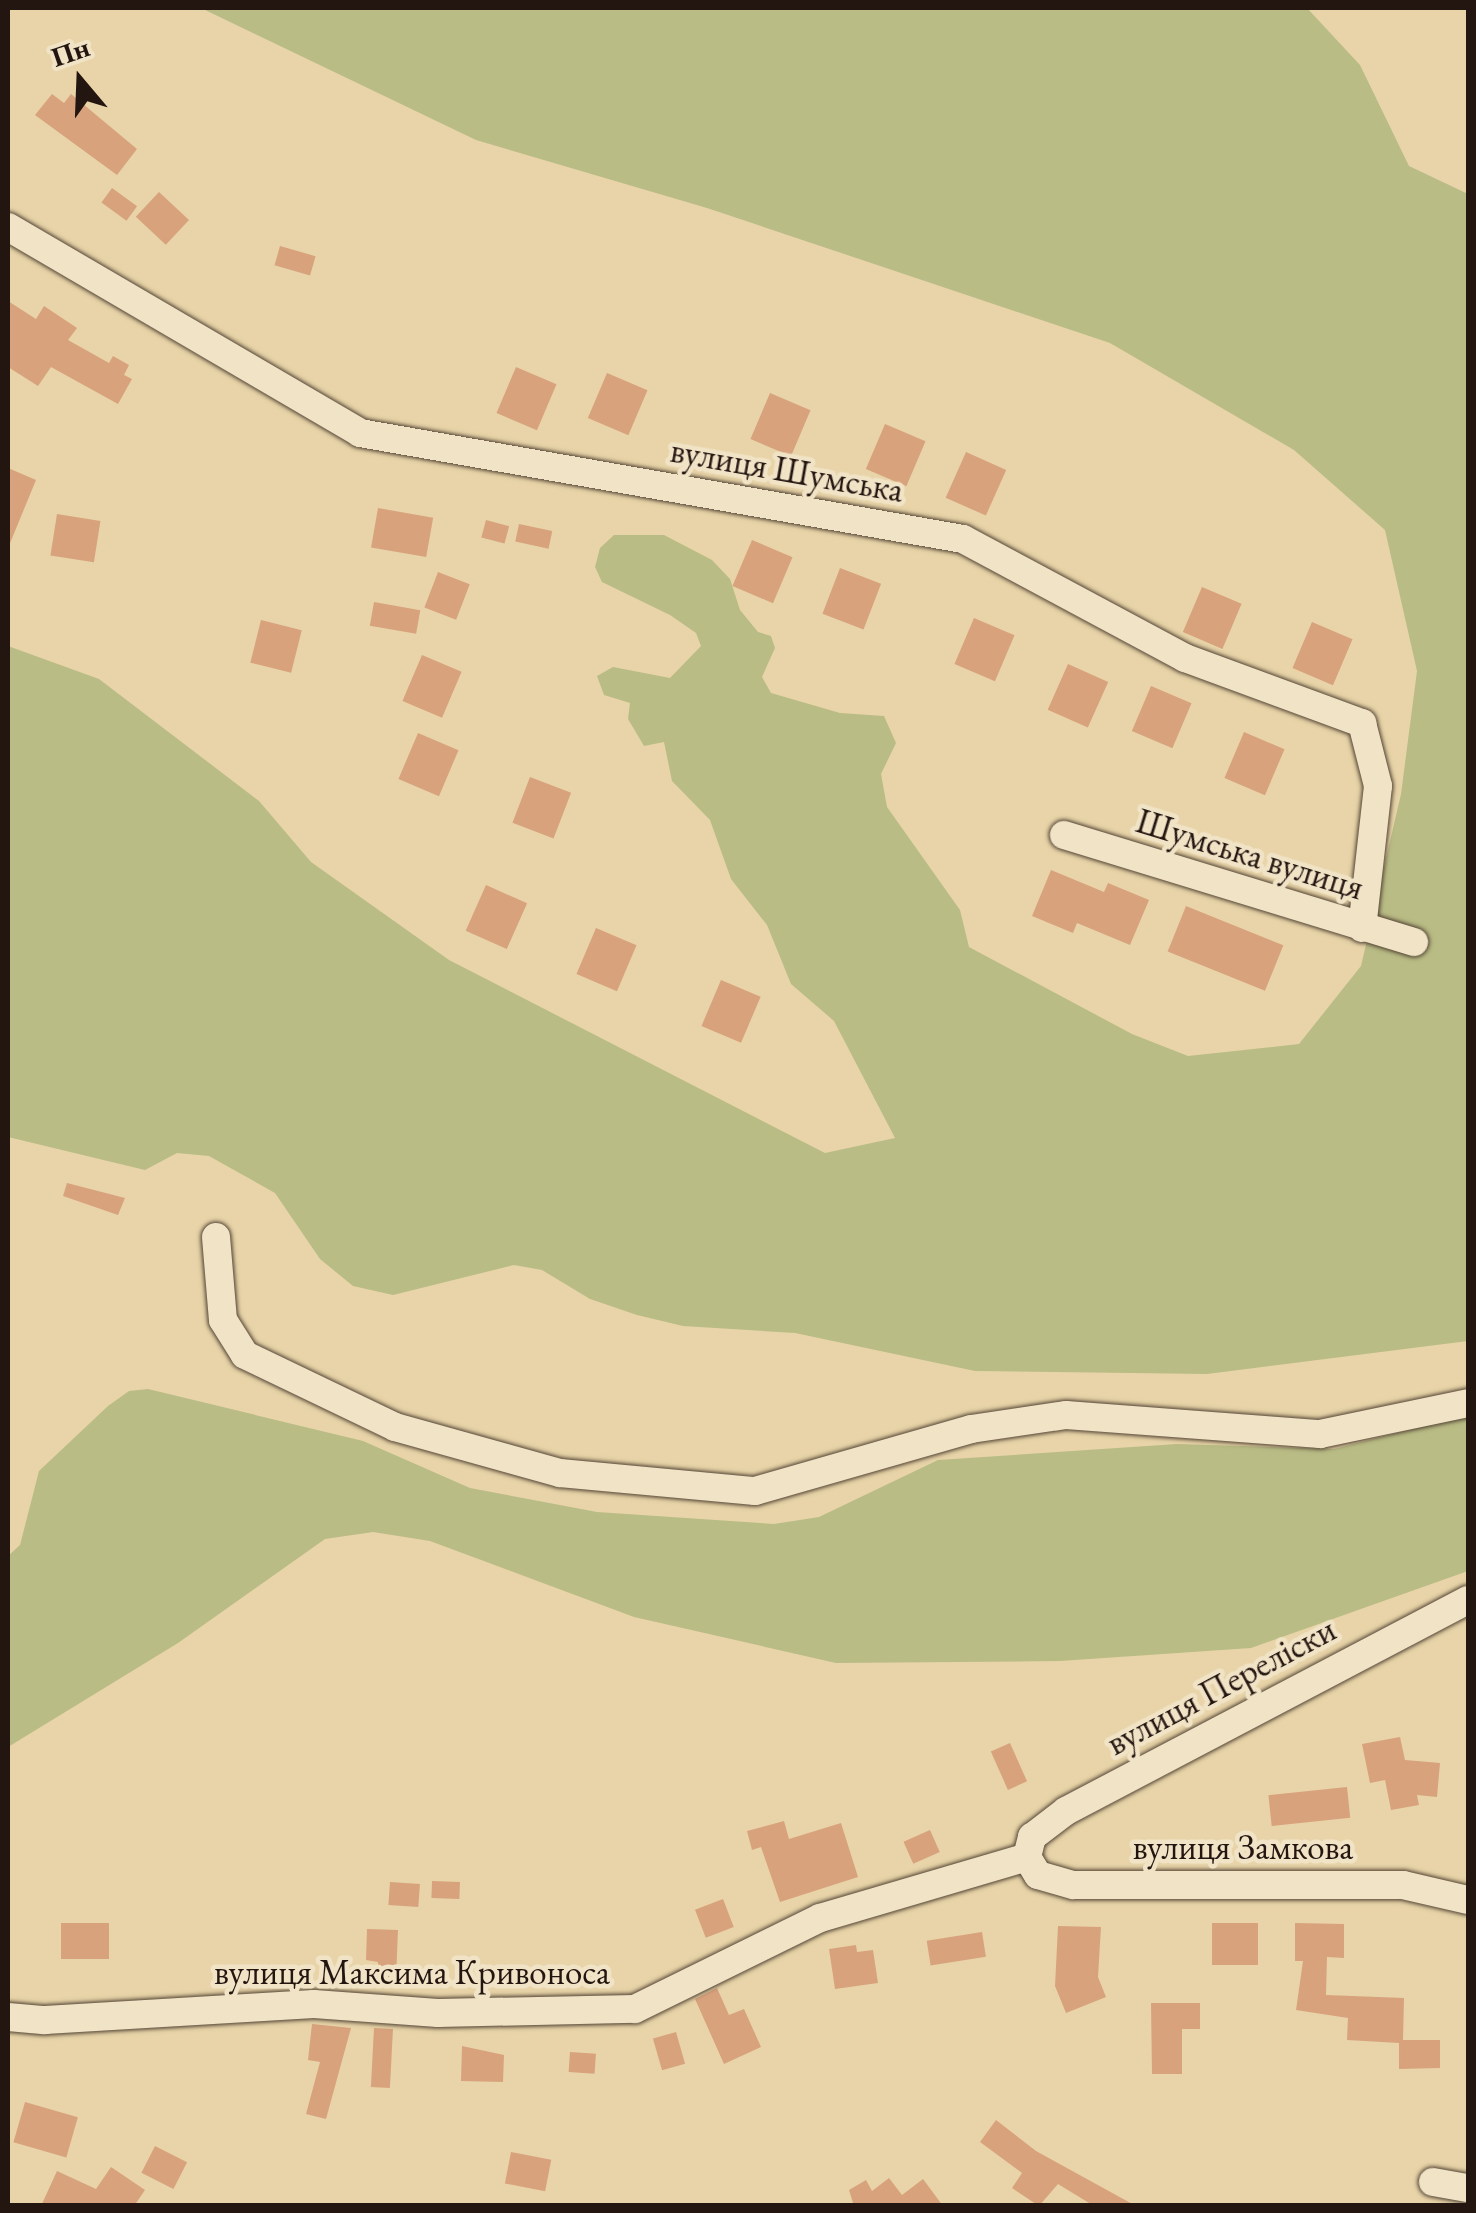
<!DOCTYPE html>
<meta charset="utf-8">
<style>
body{margin:0}
#map{position:relative;width:1476px;height:2213px;overflow:hidden;background:#e8d4a8;font-family:"EB Garamond",serif}
div>[style]{position:absolute}
.green>*{inset:0;background:#b9bc85}
.building>*{inset:0;background:#d8a27d;transform-origin:0 0}
.roads{filter:drop-shadow(0 0 2px #544536) drop-shadow(0 0 2px #544536)}
.minor>*{height:28px;margin:-14px;padding:0 14px;transform-origin:14px;border-radius:14px;background:#f0e3c6}
span{translate:-50% -50%;white-space:nowrap;text-align:center;line-height:1.15;-webkit-text-stroke:9px #f0e3c6;paint-order:stroke}
.street-label{font-size:35px;color:#231510}
.frame{position:absolute;inset:0;border:10px solid #231510;pointer-events:none}
.north{position:absolute;left:30px;top:30px;width:100px;height:100px;-webkit-text-stroke:8px #f0e3c6;paint-order:stroke;rotate:341deg;font-size:28px;font-weight:700;line-height:40px;text-align:center;color:#231510}
.north::after{content:'';display:block;margin:auto;width:35px;height:45px;background:#231510;clip-path:polygon(50% 0,100% 100%,50% 72%,0 100%)}
</style>
<div id="map">
<div class="green">
<div style="clip-path:polygon(201px 8px,1307px 8px,1360px 65px,1409px 166px,1468px 194px,1468px 1341px,1207px 1374px,975px 1371px,795px 1333px,683px 1326px,637px 1315px,590px 1299px,542px 1270px,514px 1265px,393px 1295px,353px 1286px,320px 1259px,275px 1193px,209px 1156px,177px 1153px,145px 1170px,8px 1137px,8px 646px,99px 679px,259px 801px,311px 862px,449px 960px,825px 1153px,895px 1138px,834px 1021px,791px 984px,767px 925px,731px 879px,710px 820px,672px 781px,664px 742px,644px 746px,628px 719px,630px 703px,604px 695px,597px 676px,613px 667px,670px 678px,701px 646px,696px 633px,670px 615px,602px 582px,595px 567px,600px 548px,614px 535px,664px 535px,712px 560px,730px 579px,740px 610px,758px 632px,771px 636px,775px 648px,762px 677px,771px 693px,840px 713px,884px 716px,896px 743px,881px 774px,887px 807px,960px 910px,969px 947px,1132px 1034px,1188px 1056px,1299px 1044px,1361px 966px,1401px 794px,1417px 671px,1385px 530px,1294px 450px,1110px 343px,707px 208px,476px 140px)"></div>
<div style="clip-path:polygon(148px 1389px,363px 1441px,470px 1488px,597px 1512px,774px 1524px,819px 1517px,938px 1460px,1177px 1444px,1334px 1449px,1468px 1415px,1468px 1571px,1251px 1648px,1060px 1661px,836px 1663px,634px 1617px,430px 1541px,373px 1532px,325px 1539px,178px 1643px,8px 1747px,8px 1556px,20px 1545px,39px 1471px,108px 1406px,129px 1391px)"></div>
</div>
<div class="building">
<div style="clip-path:polygon(52px 94px,64px 103px,71px 94px,137px 149px,117px 175px,35px 115px)"></div>
<div style="left:112px;top:188px;width:31px;height:18px;rotate:36deg"></div>
<div style="left:159px;top:192px;width:41px;height:34px;rotate:43deg"></div>
<div style="left:280px;top:246px;width:37px;height:20px;rotate:16deg"></div>
<div style="clip-path:polygon(8px 301px,36px 319px,44px 306px,77px 328px,68px 340px,109px 363px,113px 356px,129px 365px,124px 375px,132px 379px,118px 404px,51px 367px,38px 386px,8px 367px)"></div>
<div style="left:516px;top:367px;width:44px;height:50px;rotate:23deg"></div>
<div style="left:607px;top:373px;width:44px;height:49px;rotate:23deg"></div>
<div style="left:770px;top:393px;width:44px;height:50px;rotate:23deg"></div>
<div style="left:885px;top:424px;width:44px;height:49px;rotate:23deg"></div>
<div style="left:966px;top:452px;width:44px;height:50px;rotate:24deg"></div>
<div style="clip-path:polygon(8px 468px,36px 480px,8px 548px)"></div>
<div style="left:378px;top:508px;width:56px;height:40px;rotate:10deg"></div>
<div style="left:57px;top:514px;width:44px;height:42px;rotate:9deg"></div>
<div style="left:486px;top:520px;width:24px;height:18px;rotate:15deg"></div>
<div style="left:519px;top:524px;width:34px;height:18px;rotate:12deg"></div>
<div style="left:752px;top:540px;width:44px;height:50px;rotate:23deg"></div>
<div style="left:840px;top:568px;width:44px;height:49px;rotate:21deg"></div>
<div style="left:438px;top:572px;width:34px;height:38px;rotate:21deg"></div>
<div style="left:1202px;top:587px;width:43px;height:49px;rotate:23deg"></div>
<div style="left:374px;top:602px;width:47px;height:24px;rotate:10deg"></div>
<div style="left:974px;top:618px;width:44px;height:50px;rotate:23deg"></div>
<div style="left:261px;top:620px;width:42px;height:44px;rotate:14deg"></div>
<div style="left:1312px;top:622px;width:44px;height:50px;rotate:23deg"></div>
<div style="left:422px;top:655px;width:43px;height:50px;rotate:23deg"></div>
<div style="left:1068px;top:664px;width:44px;height:50px;rotate:24deg"></div>
<div style="left:1151px;top:686px;width:44px;height:49px;rotate:23deg"></div>
<div style="left:1244px;top:732px;width:44px;height:50px;rotate:23deg"></div>
<div style="left:418px;top:733px;width:44px;height:50px;rotate:23deg"></div>
<div style="left:530px;top:777px;width:44px;height:49px;rotate:21deg"></div>
<div style="clip-path:polygon(1051px 870px,1104px 892px,1108px 883px,1149px 900px,1130px 945px,1077px 923px,1073px 933px,1032px 916px)"></div>
<div style="left:486px;top:885px;width:45px;height:50px;rotate:24deg"></div>
<div style="left:1186px;top:906px;width:105px;height:49px;rotate:22deg"></div>
<div style="left:596px;top:928px;width:44px;height:50px;rotate:23deg"></div>
<div style="left:721px;top:980px;width:43px;height:50px;rotate:23deg"></div>
<div style="clip-path:polygon(67px 1183px,125px 1198px,118px 1215px,63px 1196px)"></div>
<div style="clip-path:polygon(1400px 1737px,1405px 1760px,1440px 1763px,1437px 1797px,1417px 1795px,1419px 1805px,1391px 1810px,1385px 1780px,1370px 1783px,1362px 1744px)"></div>
<div style="left:1010px;top:1743px;width:42px;height:21px;rotate:66deg"></div>
<div style="left:1347px;top:1787px;width:31px;height:79px;rotate:84deg"></div>
<div style="clip-path:polygon(784px 1821px,789px 1839px,841px 1823px,858px 1877px,780px 1902px,761px 1847px,752px 1850px,747px 1831px)"></div>
<div style="left:930px;top:1830px;width:24px;height:29px;rotate:66deg"></div>
<div style="left:432px;top:1881px;width:28px;height:17px;rotate:2deg"></div>
<div style="left:390px;top:1882px;width:30px;height:23px;rotate:4deg"></div>
<div style="left:723px;top:1899px;width:30px;height:30px;rotate:69deg"></div>
<div style="left:61px;top:1923px;width:48px;height:36px"></div>
<div style="left:1212px;top:1923px;width:46px;height:42px"></div>
<div style="clip-path:polygon(1295px 1923px,1344px 1924px,1344px 1958px,1327px 1957px,1326px 1995px,1404px 1998px,1403px 2040px,1440px 2040px,1440px 2068px,1399px 2069px,1399px 2043px,1347px 2040px,1348px 2018px,1296px 2010px,1303px 1961px,1295px 1961px)"></div>
<div style="clip-path:polygon(1058px 1926px,1101px 1927px,1098px 1977px,1106px 1997px,1066px 2013px,1055px 1986px)"></div>
<div style="clip-path:polygon(367px 1929px,398px 1930px,396px 1978px,377px 1977px,378px 1962px,366px 1960px)"></div>
<div style="left:982px;top:1932px;width:25px;height:56px;rotate:81deg"></div>
<div style="clip-path:polygon(856px 1945px,857px 1952px,873px 1950px,878px 1983px,835px 1989px,829px 1949px)"></div>
<div style="clip-path:polygon(717px 1988px,729px 2015px,744px 2009px,761px 2047px,724px 2064px,695px 1999px)"></div>
<div style="clip-path:polygon(1151px 2003px,1200px 2003px,1200px 2029px,1182px 2029px,1182px 2074px,1152px 2074px)"></div>
<div style="clip-path:polygon(312px 2024px,351px 2028px,326px 2119px,306px 2114px,320px 2062px,308px 2060px)"></div>
<div style="left:374px;top:2028px;width:19px;height:59px;rotate:3deg"></div>
<div style="left:676px;top:2032px;width:33px;height:24px;rotate:74deg"></div>
<div style="clip-path:polygon(462px 2046px,504px 2055px,503px 2082px,461px 2081px)"></div>
<div style="left:570px;top:2052px;width:26px;height:20px;rotate:4deg"></div>
<div style="left:25px;top:2102px;width:55px;height:42px;rotate:16deg"></div>
<div style="clip-path:polygon(996px 2120px,1036px 2151px,1136px 2206px,1094px 2206px,1058px 2184px,1039px 2206px,1012px 2188px,1022px 2173px,980px 2142px)"></div>
<div style="left:155px;top:2146px;width:36px;height:30px;rotate:27deg"></div>
<div style="left:511px;top:2152px;width:41px;height:32px;rotate:11deg"></div>
<div style="clip-path:polygon(111px 2167px,145px 2190px,134px 2206px,41px 2206px,57px 2171px,96px 2189px)"></div>
<div style="clip-path:polygon(889px 2178px,902px 2195px,923px 2179px,943px 2206px,854px 2206px,849px 2190px,866px 2180px,872px 2191px)"></div>
</div>
<div class="roads">
<div class="minor">
<div style="left:8px;top:227px;width:408px;rotate:30.3deg"></div>
<div style="left:360px;top:433px;width:612px;rotate:9.97deg"></div>
<div style="left:963px;top:539px;width:252px;rotate:28.2deg"></div>
<div style="left:1185px;top:658px;width:189px;rotate:20.2deg"></div>
<div style="left:1362px;top:723px;width:65px;rotate:75.7deg"></div>
<div style="left:1378px;top:786px;width:143px;rotate:96.4deg"></div>
<div style="left:1064px;top:835px;width:366px;rotate:17deg"></div>
<div style="left:216px;top:1237px;width:83px;rotate:85.2deg"></div>
<div style="left:223px;top:1320px;width:41px;rotate:57.8deg"></div>
<div style="left:245px;top:1355px;width:166px;rotate:25.6deg"></div>
<div style="left:395px;top:1427px;width:171px;rotate:15.6deg"></div>
<div style="left:560px;top:1473px;width:196px;rotate:5.3deg"></div>
<div style="left:755px;top:1491px;width:225px;rotate:-16deg"></div>
<div style="left:971px;top:1429px;width:96px;rotate:-8.4deg"></div>
<div style="left:1066px;top:1415px;width:255px;rotate:4.3deg"></div>
<div style="left:1320px;top:1434px;width:151px;rotate:-11.8deg"></div>
<div style="left:1027px;top:1857px;width:21px;rotate:-76deg"></div>
<div style="left:1032px;top:1837px;width:43px;rotate:-37.4deg"></div>
<div style="left:1066px;top:1811px;width:454px;rotate:-27.7deg"></div>
<div style="left:1027px;top:1857px;width:21px;rotate:59deg"></div>
<div style="left:1038px;top:1875px;width:37px;rotate:16deg"></div>
<div style="left:1074px;top:1885px;width:329px"></div>
<div style="left:1403px;top:1885px;width:67px;rotate:13deg"></div>
<div style="left:8px;top:2017px;width:37px;rotate:5deg"></div>
<div style="left:45px;top:2020px;width:269px;rotate:-3.4deg"></div>
<div style="left:314px;top:2004px;width:124px;rotate:4.2deg"></div>
<div style="left:438px;top:2013px;width:197px;rotate:-1.2deg"></div>
<div style="left:635px;top:2009px;width:206px;rotate:-26.2deg"></div>
<div style="left:820px;top:1918px;width:216px;rotate:-16.4deg"></div>
<div style="left:1433px;top:2182px;width:36px;rotate:10deg"></div>
</div>
</div>
<div class="street-label">
<span style="left:787px;top:470px;rotate:10deg">вулиця Шумська</span>
<span style="left:1250px;top:854px;rotate:17deg">Шумська вулиця</span>
<span style="left:1221px;top:1686px;rotate:-28deg">вулиця Переліски</span>
<span style="left:1243px;top:1847px">вулиця Замкова</span>
<span style="left:412px;top:1972px">вулиця Максима Кривоноса</span>
</div>
<div class="frame"></div>
<div class="north">Пн</div>
</div>
